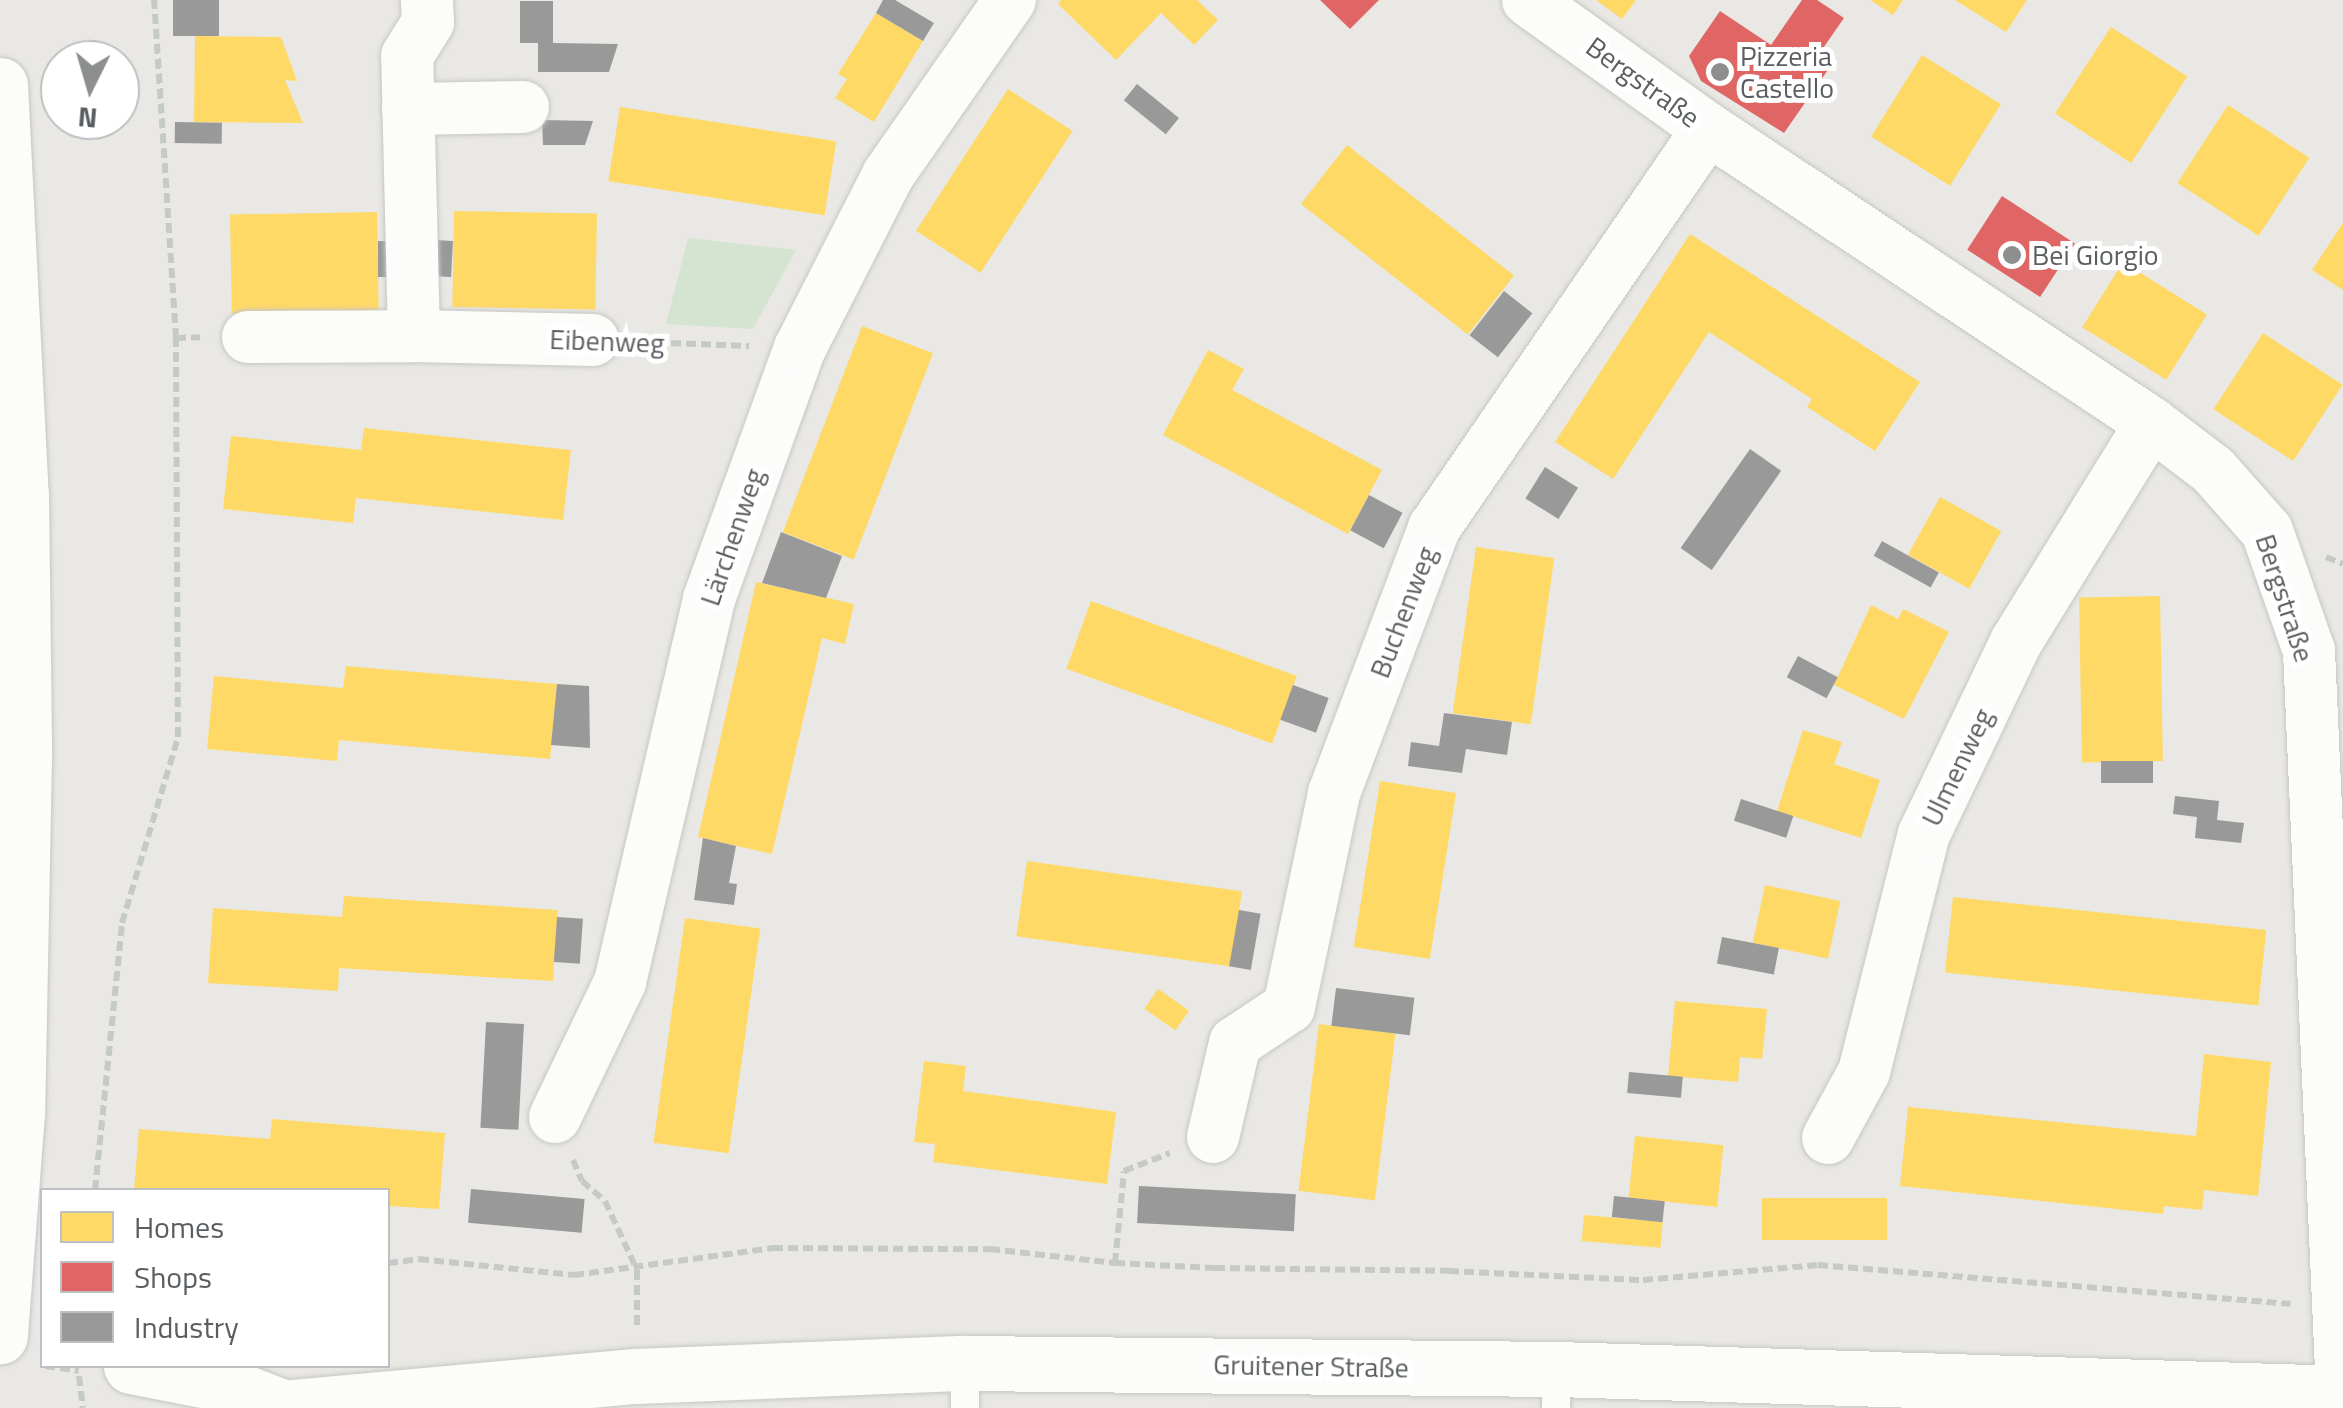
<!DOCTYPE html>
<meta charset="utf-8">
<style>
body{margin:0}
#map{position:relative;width:2343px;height:1408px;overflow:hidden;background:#e9e8e4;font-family:"Titillium Web",sans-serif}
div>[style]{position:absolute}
.green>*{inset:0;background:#d4e4d0}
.homes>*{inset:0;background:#ffd966;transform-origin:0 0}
.shops>*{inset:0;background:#e06666;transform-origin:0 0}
.industry>*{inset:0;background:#999;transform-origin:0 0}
.path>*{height:6px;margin-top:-3px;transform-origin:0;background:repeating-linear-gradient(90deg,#c5cac7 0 10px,transparent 0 15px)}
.roads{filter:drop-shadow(0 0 2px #c6c6c6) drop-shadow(0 0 2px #c6c6c6)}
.lane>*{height:28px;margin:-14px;padding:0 14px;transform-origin:14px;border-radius:14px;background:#fcfcfb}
.street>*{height:52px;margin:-26px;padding:0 26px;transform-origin:26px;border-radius:26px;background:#fcfcfb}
.secondary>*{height:55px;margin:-27.5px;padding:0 27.5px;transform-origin:27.5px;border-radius:27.5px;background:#fcfcfb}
.dots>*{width:28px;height:28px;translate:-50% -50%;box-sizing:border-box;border:5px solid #fff;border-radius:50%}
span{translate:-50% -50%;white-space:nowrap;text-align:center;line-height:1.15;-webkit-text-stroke:10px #fff;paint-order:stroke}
.poi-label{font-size:28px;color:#5a5e61}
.left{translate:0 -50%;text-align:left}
.street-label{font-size:28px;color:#5a5e61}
.legend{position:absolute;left:40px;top:1188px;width:350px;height:180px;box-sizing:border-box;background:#fff;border:2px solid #bdbfc0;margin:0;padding:12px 18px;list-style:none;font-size:30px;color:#5a5e61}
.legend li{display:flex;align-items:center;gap:20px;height:50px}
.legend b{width:50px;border:2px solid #bdbfc0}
.north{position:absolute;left:40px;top:40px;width:100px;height:100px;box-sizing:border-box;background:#fff;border:2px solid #bdbfc0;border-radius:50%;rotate:185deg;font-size:28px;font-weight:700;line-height:40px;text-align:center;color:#5a5e61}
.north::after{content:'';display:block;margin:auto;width:35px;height:45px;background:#8c8e8f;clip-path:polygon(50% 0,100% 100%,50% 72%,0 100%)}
</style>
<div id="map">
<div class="green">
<div style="clip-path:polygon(688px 238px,796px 250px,753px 329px,666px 324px)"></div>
</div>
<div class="homes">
<div style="clip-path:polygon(1061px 0,1197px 0,1218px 20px,1194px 45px,1161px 13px,1116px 60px,1058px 4px)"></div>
<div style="clip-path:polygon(1596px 0,1636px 0,1622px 19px)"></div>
<div style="clip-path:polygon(1870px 0,1903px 0,1893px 15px)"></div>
<div style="clip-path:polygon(1955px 0,2027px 0,2006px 32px)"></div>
<div style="clip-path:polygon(876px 13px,923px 41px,874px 122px,835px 98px,847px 79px,838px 74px)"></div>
<div style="left:2111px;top:27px;width:91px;height:103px;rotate:33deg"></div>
<div style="clip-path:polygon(195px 36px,281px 37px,297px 81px,285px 80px,303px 123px,194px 122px)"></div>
<div style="left:1922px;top:55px;width:93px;height:96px;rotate:32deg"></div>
<div style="left:1008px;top:89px;width:77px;height:169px;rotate:33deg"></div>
<div style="left:2228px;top:105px;width:97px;height:93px;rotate:33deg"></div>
<div style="left:620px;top:107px;width:219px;height:75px;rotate:9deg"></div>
<div style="left:1347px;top:145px;width:212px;height:75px;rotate:38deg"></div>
<div style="left:454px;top:211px;width:143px;height:96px;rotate:1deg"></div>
<div style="left:377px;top:212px;width:99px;height:147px;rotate:89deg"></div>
<div style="clip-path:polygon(2343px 223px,2343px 290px,2312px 270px)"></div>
<div style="clip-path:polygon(1690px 234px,1920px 382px,1875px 451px,1807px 407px,1812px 399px,1709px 332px,1613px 479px,1555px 442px)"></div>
<div style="left:2123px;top:262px;width:99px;height:77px;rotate:32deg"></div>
<div style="left:862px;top:326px;width:76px;height:221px;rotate:21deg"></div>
<div style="left:2263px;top:333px;width:95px;height:91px;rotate:33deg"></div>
<div style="clip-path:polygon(1208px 350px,1244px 369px,1232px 390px,1382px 470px,1348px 534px,1163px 435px)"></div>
<div style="clip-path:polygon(364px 428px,571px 450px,563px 520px,356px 498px,353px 523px,223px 509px,231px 436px,361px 450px)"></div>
<div style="left:1940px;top:497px;width:70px;height:66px;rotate:29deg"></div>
<div style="left:1476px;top:547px;width:79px;height:168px;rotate:8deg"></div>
<div style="clip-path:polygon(756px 582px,854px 604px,845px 644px,822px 638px,772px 854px,698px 837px)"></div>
<div style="left:2160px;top:596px;width:165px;height:81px;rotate:89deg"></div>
<div style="left:1091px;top:601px;width:219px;height:72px;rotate:20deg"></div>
<div style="clip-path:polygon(1871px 605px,1898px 619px,1903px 609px,1949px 632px,1904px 719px,1834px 685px)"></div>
<div style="clip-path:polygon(346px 666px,557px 684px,550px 759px,339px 740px,337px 761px,207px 749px,214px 676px,343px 688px)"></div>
<div style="clip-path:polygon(1803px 730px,1842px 742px,1834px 764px,1880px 780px,1861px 838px,1777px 811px)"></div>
<div style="left:1380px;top:781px;width:77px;height:168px;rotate:9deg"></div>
<div style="left:1027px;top:861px;width:217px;height:76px;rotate:8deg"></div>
<div style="left:1765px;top:885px;width:77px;height:59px;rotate:12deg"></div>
<div style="clip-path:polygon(344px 896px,558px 910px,553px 981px,339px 968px,338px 991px,208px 983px,213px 908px,342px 917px)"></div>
<div style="left:1953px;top:897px;width:315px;height:76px;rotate:6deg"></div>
<div style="left:685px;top:918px;width:76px;height:227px;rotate:8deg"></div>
<div style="left:1158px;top:989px;width:38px;height:24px;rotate:35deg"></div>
<div style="clip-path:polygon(1675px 1001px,1767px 1009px,1762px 1059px,1740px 1057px,1738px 1082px,1668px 1076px)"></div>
<div style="left:1319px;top:1024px;width:77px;height:168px;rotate:7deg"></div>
<div style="clip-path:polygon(2204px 1054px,2271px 1062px,2258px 1196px,2204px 1190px,2202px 1210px,2164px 1206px,2163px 1214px,1900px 1186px,1908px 1107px,2196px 1136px)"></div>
<div style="clip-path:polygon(924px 1061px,966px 1066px,963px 1091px,1116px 1112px,1107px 1184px,933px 1162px,935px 1144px,914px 1142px)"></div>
<div style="clip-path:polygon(272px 1119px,445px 1133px,439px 1209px,388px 1206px,388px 1190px,134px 1190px,139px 1129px,270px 1139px)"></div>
<div style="left:1635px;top:1136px;width:89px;height:62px;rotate:6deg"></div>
<div style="left:1762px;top:1198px;width:125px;height:42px"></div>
<div style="left:1584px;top:1215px;width:79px;height:26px;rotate:5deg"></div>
</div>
<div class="shops">
<div style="clip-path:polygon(1320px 0,1379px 0,1350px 29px)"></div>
<div style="clip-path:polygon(1802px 0,1817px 0,1844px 18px,1819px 54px,1832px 64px,1784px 133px,1701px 81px,1689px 56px,1720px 11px,1771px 45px)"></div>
<div style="left:2002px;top:196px;width:87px;height:64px;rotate:33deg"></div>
</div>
<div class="industry">
<div style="left:173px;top:0;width:46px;height:36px"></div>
<div style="clip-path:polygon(883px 0,895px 0,934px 23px,923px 41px,876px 13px)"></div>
<div style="clip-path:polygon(520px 1px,553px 1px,553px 43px,618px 44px,609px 72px,538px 72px,538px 43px,520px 43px)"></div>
<div style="left:1137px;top:84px;width:54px;height:21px;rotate:39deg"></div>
<div style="clip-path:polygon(542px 120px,593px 121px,585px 145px,543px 145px)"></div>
<div style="left:175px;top:122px;width:47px;height:21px;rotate:1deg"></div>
<div style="left:434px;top:240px;width:19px;height:36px;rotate:3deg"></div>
<div style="left:397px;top:241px;width:36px;height:19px;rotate:90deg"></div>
<div style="left:1504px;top:291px;width:36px;height:56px;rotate:38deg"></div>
<div style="left:1750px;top:449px;width:38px;height:121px;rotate:35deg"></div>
<div style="left:1545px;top:467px;width:39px;height:37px;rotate:32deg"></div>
<div style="left:1369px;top:495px;width:38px;height:40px;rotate:28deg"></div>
<div style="clip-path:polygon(781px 532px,842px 556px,826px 598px,762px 583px)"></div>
<div style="left:1882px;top:541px;width:65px;height:17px;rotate:29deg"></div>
<div style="left:1798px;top:656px;width:45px;height:24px;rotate:28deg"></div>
<div style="clip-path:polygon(557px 684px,589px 686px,590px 748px,551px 745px)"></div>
<div style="left:1293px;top:685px;width:38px;height:37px;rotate:20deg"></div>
<div style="clip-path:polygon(1444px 713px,1512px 722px,1507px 755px,1466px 749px,1462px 773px,1408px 766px,1411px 742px,1439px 746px)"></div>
<div style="left:2153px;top:761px;width:22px;height:52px;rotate:90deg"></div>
<div style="clip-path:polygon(2175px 796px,2219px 801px,2217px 820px,2244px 823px,2241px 843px,2195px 838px,2197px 817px,2173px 814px)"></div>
<div style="left:1741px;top:799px;width:55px;height:23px;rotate:18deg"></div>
<div style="clip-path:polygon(703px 838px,736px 846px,729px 883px,737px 884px,734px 905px,694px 900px)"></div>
<div style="left:1239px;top:910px;width:22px;height:57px;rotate:10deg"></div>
<div style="left:557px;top:917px;width:26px;height:45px;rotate:4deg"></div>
<div style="left:1722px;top:937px;width:58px;height:27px;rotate:11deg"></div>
<div style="left:1336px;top:988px;width:79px;height:38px;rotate:7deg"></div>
<div style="left:486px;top:1022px;width:38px;height:106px;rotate:3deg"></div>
<div style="left:1629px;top:1072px;width:54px;height:21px;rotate:5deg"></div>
<div style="left:1139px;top:1186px;width:157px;height:37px;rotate:3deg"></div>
<div style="left:471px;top:1189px;width:114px;height:34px;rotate:5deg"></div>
<div style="left:1614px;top:1196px;width:51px;height:21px;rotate:6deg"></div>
</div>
<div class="path">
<div style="left:176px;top:338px;width:24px;rotate:-2deg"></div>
<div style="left:641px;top:342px;width:108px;rotate:2.1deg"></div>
<div style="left:2326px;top:557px;width:18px;rotate:22deg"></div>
<div style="left:573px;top:1160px;width:23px;rotate:67deg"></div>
<div style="left:582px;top:1181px;width:30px;rotate:41deg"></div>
<div style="left:605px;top:1201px;width:76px;rotate:65.1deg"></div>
<div style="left:637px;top:1270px;width:58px;rotate:90deg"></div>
<div style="left:95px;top:1190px;width:268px;rotate:-84.2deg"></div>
<div style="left:122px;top:923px;width:194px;rotate:-73.2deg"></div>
<div style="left:178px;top:737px;width:399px;rotate:-90.3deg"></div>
<div style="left:176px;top:338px;width:339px;rotate:-93.7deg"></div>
<div style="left:388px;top:1263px;width:31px;rotate:-7deg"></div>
<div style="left:419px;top:1259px;width:156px;rotate:5.9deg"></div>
<div style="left:574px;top:1275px;width:201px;rotate:-7.7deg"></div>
<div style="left:773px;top:1248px;width:217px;rotate:0.3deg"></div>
<div style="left:990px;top:1249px;width:126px;rotate:6.4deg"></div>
<div style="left:1115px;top:1263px;width:100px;rotate:2.9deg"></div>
<div style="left:1215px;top:1268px;width:234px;rotate:0.7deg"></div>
<div style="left:1449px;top:1271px;width:194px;rotate:2.7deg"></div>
<div style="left:1643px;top:1280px;width:176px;rotate:-4.9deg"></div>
<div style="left:1818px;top:1265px;width:474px;rotate:4.7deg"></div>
<div style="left:1115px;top:1263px;width:92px;rotate:-84.4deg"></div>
<div style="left:1124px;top:1171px;width:49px;rotate:-21.4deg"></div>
<div style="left:45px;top:1366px;width:34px;rotate:8deg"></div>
<div style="left:79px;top:1376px;width:32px;rotate:83deg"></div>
</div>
<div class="roads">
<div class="lane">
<div style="left:965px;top:1363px;width:45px;rotate:90deg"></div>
<div style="left:1556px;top:1408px;width:39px;rotate:-89deg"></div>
</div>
<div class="street">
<div style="left:1528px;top:0;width:221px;rotate:35.6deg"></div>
<div style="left:1708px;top:129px;width:532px;rotate:33.57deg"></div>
<div style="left:2151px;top:423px;width:78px;rotate:37.2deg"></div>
<div style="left:2213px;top:470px;width:81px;rotate:48.5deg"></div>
<div style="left:2267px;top:531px;width:127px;rotate:70.7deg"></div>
<div style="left:2309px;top:651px;width:743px;rotate:87.45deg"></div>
<div style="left:408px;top:109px;width:115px;rotate:-1deg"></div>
<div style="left:414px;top:336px;width:179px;rotate:1.3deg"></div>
<div style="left:248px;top:337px;width:166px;rotate:-0.3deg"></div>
<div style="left:414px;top:336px;width:280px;rotate:-91.4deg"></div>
<div style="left:407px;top:56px;width:40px;rotate:-58deg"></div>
<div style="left:428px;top:22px;width:22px;rotate:-93deg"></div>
<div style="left:555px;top:1117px;width:150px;rotate:-64.3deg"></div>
<div style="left:620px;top:982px;width:393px;rotate:-76.9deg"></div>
<div style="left:709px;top:599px;width:267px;rotate:-70.1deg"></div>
<div style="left:800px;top:348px;width:194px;rotate:-63deg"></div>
<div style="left:888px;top:175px;width:213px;rotate:-55.1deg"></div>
<div style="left:1213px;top:1137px;width:97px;rotate:-76.8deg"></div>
<div style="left:1235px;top:1043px;width:65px;rotate:-33.7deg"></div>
<div style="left:1289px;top:1007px;width:219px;rotate:-78.1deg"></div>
<div style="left:1334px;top:793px;width:283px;rotate:-69.3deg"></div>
<div style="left:1434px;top:528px;width:484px;rotate:-55.5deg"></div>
<div style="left:1828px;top:1138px;width:75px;rotate:-61.4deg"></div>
<div style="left:1864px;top:1072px;width:245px;rotate:-75.9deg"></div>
<div style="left:1924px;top:834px;width:213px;rotate:-64.4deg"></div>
<div style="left:2016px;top:642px;width:257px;rotate:-58.3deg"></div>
</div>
<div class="secondary">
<div style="left:0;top:85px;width:410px;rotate:87.1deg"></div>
<div style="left:21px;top:494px;width:263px;rotate:89.3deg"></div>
<div style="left:24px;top:757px;width:356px;rotate:91.1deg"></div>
<div style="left:17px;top:1113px;width:224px;rotate:94.4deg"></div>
<div style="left:131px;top:1366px;width:94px;rotate:11.1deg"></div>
<div style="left:223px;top:1384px;width:66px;rotate:21.2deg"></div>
<div style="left:282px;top:1408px;width:356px;rotate:-5.2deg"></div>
<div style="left:637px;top:1376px;width:328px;rotate:-2.3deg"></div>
<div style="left:965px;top:1363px;width:592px;rotate:0.58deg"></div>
<div style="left:1557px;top:1369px;width:786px;rotate:1.75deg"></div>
</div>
</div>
<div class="dots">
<div style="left:1720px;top:72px;background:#8c8e8f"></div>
<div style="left:2012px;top:255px;background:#8c8e8f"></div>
</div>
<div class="poi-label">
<span class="left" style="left:1740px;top:72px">Pizzeria<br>Castello</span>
<span class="left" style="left:2032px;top:255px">Bei Giorgio</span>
</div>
<div class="street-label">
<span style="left:1643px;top:82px;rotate:36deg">Bergstraße</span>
<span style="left:607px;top:341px;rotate:2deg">Eibenweg</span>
<span style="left:732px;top:537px;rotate:-71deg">Lärchenweg</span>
<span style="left:2285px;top:598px;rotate:72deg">Bergstraße</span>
<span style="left:1403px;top:612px;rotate:-69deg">Buchenweg</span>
<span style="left:1957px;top:767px;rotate:-64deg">Ulmenweg</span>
<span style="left:1311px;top:1366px;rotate:1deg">Gruitener Straße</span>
</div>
<ul class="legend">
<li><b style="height:28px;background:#ffd966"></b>Homes</li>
<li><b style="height:28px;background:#e06666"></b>Shops</li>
<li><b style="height:28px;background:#999"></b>Industry</li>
</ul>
<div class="north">N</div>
</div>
